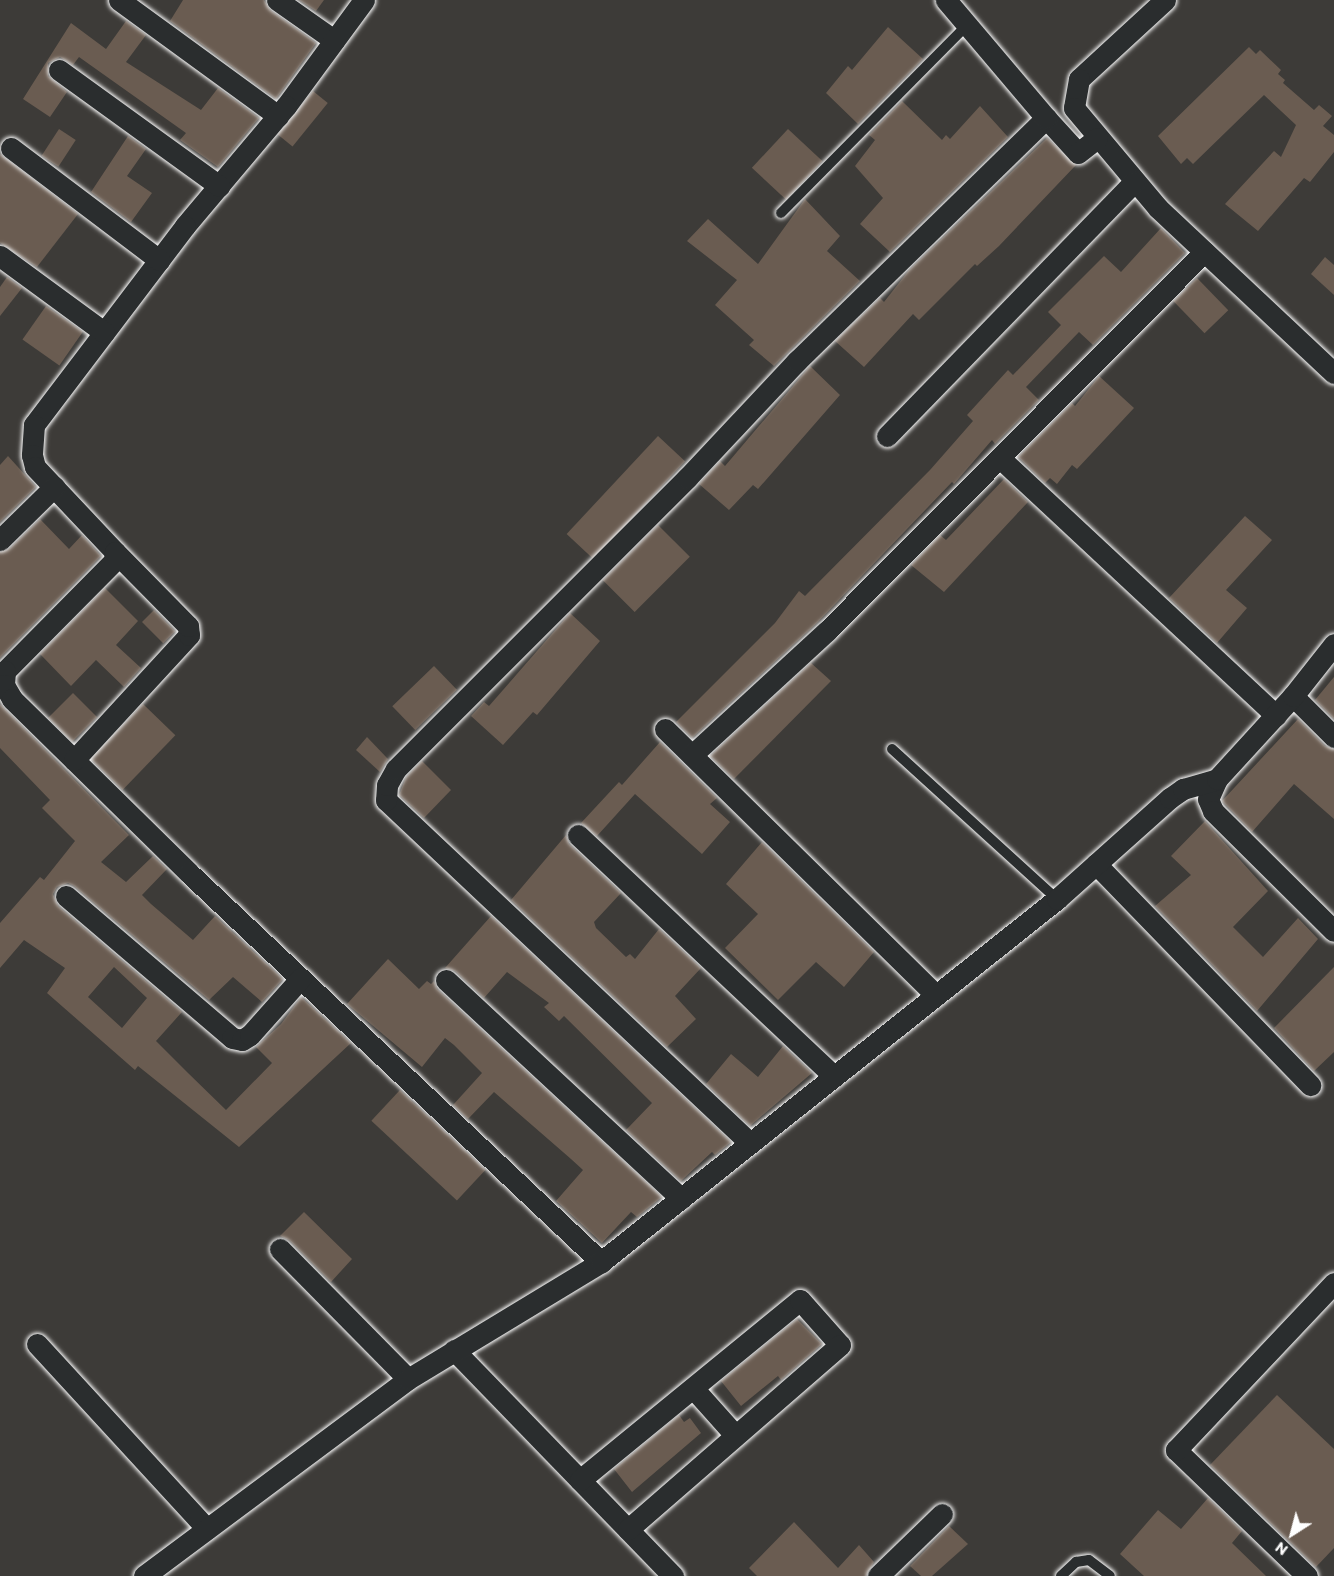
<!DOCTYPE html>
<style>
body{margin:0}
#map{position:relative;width:1334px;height:1576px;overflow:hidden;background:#3d3b38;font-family:Itim,sans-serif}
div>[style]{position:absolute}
.building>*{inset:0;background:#6a5c51;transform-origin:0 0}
.roads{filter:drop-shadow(0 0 2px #fff) drop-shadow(0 0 2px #fff)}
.service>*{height:10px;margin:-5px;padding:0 5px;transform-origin:5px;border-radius:5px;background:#2a2d2e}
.minor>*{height:21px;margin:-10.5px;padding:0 10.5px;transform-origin:10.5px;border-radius:10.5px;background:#2a2d2e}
span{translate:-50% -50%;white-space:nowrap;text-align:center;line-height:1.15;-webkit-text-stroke:4.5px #2a2d2e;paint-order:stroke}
.north{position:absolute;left:1262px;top:1504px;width:60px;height:60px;-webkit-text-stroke:4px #2a2d2e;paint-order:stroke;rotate:216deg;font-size:16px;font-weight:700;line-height:24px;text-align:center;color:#fff}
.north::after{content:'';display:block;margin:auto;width:21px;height:27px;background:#fff;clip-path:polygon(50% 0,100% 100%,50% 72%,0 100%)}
</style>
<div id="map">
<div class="building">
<div style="clip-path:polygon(183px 0,264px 0,270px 10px,316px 43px,276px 99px,170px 21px)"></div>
<div style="clip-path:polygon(299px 0,324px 0,316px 11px)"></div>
<div style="clip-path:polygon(126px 21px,146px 35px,126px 62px,201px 110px,218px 88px,259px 118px,218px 167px,180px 140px,186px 133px,79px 57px,73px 65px,60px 57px,48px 63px,48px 76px,67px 92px,50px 117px,23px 99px,71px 23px,106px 49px)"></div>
<div style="clip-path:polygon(888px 27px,923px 59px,858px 124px,826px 93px,848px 66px,852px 70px)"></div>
<div style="clip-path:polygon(1249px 47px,1256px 54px,1260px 50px,1281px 70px,1278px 74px,1285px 80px,1283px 83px,1314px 110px,1319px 105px,1332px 116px,1323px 126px,1334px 135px,1334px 152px,1310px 182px,1304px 178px,1258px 231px,1225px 204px,1274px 151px,1281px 157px,1296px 125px,1264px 95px,1193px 164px,1187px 158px,1181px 164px,1158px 136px)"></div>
<div style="left:313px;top:91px;width:19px;height:56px;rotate:39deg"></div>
<div style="clip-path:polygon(902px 101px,942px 140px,946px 135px,950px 139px,980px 106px,1008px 137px,890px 252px,860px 224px,883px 198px,855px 166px,875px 140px,869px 135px)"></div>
<div style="left:59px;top:129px;width:20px;height:32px;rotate:33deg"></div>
<div style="left:788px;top:129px;width:47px;height:53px;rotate:43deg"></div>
<div style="clip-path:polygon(128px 136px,146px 149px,127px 176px,152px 193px,131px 222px,91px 192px)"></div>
<div style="clip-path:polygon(1047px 138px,1076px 165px,999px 246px,977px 266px,975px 264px,919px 320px,913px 314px,864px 367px,835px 341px,880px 298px,884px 302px,909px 270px)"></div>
<div style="clip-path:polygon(0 154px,78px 214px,37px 267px,0 243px)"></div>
<div style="clip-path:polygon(805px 199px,840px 236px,827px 251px,860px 281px,774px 366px,749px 345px,754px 340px,715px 305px,737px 280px,687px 241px,708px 219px,758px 264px)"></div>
<div style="clip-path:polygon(1161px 228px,1185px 253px,1093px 345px,1079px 332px,1026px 387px,1039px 400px,995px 444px,992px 440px,954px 484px,952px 482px,818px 622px,692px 738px,676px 722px,775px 623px,799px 591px,805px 596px,930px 470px,973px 421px,967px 415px,1008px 370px,1013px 375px,1061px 325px,1048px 312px,1104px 256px,1121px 272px)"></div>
<div style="clip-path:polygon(1325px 257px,1334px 265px,1334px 295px,1311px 274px)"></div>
<div style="clip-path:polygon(7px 277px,22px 288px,0 316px,0 287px)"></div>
<div style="left:1197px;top:278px;width:45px;height:33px;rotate:46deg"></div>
<div style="left:46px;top:306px;width:45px;height:41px;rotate:35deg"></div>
<div style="clip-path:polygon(810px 366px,840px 395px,758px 489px,753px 485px,729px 510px,699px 484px,720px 461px,725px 466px)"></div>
<div style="clip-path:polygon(1099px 376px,1134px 408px,1077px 469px,1072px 465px,1057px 484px,1050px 478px,1045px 483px,1018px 457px,1072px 403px,1075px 406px)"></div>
<div style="left:658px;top:436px;width:37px;height:134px;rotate:43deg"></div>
<div style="clip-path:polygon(8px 456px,36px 487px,0 522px,0 465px)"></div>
<div style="clip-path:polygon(1004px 479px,1028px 502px,944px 592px,911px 565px,940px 535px,946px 540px)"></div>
<div style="clip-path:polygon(1245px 516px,1272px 540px,1226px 590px,1247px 608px,1217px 643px,1169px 598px)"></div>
<div style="clip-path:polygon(40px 519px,69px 549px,82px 535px,101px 556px,0 658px,0 552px,9px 549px)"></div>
<div style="left:658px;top:525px;width:45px;height:78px;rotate:45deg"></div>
<div style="clip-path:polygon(105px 588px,138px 621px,116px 645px,141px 668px,124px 687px,96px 660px,71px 686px,40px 654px)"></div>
<div style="left:154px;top:610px;width:30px;height:17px;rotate:45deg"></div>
<div style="clip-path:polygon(570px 613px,600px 641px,537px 715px,533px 712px,503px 745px,471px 716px,484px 702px,489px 706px)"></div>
<div style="clip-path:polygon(811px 663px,831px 681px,734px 779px,710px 756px)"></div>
<div style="left:434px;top:666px;width:33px;height:58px;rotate:46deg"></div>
<div style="clip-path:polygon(1334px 677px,1334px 719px,1315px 700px)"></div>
<div style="left:73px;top:693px;width:34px;height:35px;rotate:45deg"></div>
<div style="clip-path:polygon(evenodd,0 704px,129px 835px,101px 862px,126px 882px,153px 856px,167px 869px,142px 895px,151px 904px,193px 940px,215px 916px,283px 979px,262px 1002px,233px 977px,209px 1000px,74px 886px,68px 883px,57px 887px,53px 894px,58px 906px,182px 1012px,156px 1041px,187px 1072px,226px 1110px,272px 1063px,256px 1047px,281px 1024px,301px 997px,351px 1043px,239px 1147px,138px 1066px,135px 1070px,47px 993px,65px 968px,24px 940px,0 968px,0 923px,40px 877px,44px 880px,75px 841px,42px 808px,50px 800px,0 748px,0 704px,114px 967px,147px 998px,122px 1028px,88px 997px,114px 967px)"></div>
<div style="left:143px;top:704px;width:45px;height:76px;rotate:44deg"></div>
<div style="clip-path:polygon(1298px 719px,1325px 746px,1334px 749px,1334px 819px,1294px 784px,1252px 832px,1222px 801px)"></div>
<div style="clip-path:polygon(367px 737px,388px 759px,380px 772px,356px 750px)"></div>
<div style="clip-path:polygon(660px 742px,717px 798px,710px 804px,730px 822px,702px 854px,635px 794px,597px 836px,581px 823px,619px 782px,622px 785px)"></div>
<div style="clip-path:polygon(422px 761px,451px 790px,424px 818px,399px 795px,406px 777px)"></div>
<div style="clip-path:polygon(1205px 821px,1268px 891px,1233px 927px,1263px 957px,1298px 918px,1318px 939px,1257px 1011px,1155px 906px,1191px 875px,1171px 856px)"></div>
<div style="clip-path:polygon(566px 835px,569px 844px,621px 893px,594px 922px,596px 928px,626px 957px,630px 954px,635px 959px,659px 929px,701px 968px,675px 996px,696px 1019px,667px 1047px,511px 900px)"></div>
<div style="clip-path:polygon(762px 842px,874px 952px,844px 987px,816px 962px,778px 1000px,725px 948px,758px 914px,726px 884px)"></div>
<div style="clip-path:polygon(491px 916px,731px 1142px,715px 1155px,712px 1152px,681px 1181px,626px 1130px,652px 1103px,564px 1016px,559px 1021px,544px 1007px,549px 1003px,507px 972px,484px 998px,455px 971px,445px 968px)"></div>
<div style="clip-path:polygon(388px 959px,419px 989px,427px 981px,431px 984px,434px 981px,437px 989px,662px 1197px,637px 1217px,631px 1212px,602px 1243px,556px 1201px,583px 1170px,571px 1159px,494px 1092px,468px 1119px,453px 1105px,482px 1073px,454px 1045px,445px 1038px,422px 1067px,347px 1004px)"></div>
<div style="clip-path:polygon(1334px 967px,1334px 1052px,1314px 1071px,1274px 1028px)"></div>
<div style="clip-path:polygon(783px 1046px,812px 1073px,750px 1126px,706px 1084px,731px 1054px,758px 1077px)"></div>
<div style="left:400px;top:1090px;width:117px;height:42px;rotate:43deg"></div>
<div style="clip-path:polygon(304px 1212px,352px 1259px,331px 1282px,289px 1240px,280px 1236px)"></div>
<div style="clip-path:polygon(797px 1319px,822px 1344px,781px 1380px,778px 1376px,741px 1406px,721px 1381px)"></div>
<div style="clip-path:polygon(1277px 1395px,1334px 1449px,1334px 1548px,1316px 1567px,1210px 1465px)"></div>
<div style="clip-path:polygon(679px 1415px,684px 1422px,690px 1418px,701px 1433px,632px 1492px,614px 1469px)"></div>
<div style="clip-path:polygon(1208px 1498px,1242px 1531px,1232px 1543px,1266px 1576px,1144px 1576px,1120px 1554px,1158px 1510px,1181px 1529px)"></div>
<div style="clip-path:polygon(794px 1522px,838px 1568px,859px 1545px,874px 1562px,866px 1576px,757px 1576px,749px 1568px)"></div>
<div style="clip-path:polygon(949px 1526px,968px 1544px,932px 1576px,921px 1576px,910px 1566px)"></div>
</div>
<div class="roads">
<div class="service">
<div style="left:781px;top:213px;width:267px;rotate:-45.3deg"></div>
<div style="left:892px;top:749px;width:223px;rotate:42.3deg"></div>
<div style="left:1061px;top:1576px;width:21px;rotate:-43deg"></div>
<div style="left:1076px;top:1562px;width:13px;rotate:-9deg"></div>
<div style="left:1089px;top:1560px;width:26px;rotate:37deg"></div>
</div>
<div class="minor">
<div style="left:119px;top:0;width:197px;rotate:36.1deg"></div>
<div style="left:277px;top:0;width:70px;rotate:35.1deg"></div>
<div style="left:364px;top:0;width:132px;rotate:126.3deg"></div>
<div style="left:286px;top:106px;width:157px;rotate:130.1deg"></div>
<div style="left:185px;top:226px;width:250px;rotate:127.2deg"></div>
<div style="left:34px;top:425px;width:30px;rotate:94deg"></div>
<div style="left:32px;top:455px;width:12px;rotate:76deg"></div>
<div style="left:35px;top:467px;width:117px;rotate:46.7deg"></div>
<div style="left:115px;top:552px;width:9px;rotate:96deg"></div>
<div style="left:114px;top:561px;width:155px;rotate:134.7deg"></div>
<div style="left:5px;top:671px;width:14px;rotate:94deg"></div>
<div style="left:4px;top:685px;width:16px;rotate:60deg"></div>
<div style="left:12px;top:699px;width:248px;rotate:44.5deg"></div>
<div style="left:189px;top:873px;width:567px;rotate:43.36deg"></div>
<div style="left:1165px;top:0;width:117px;rotate:137.4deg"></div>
<div style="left:1079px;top:79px;width:29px;rotate:100deg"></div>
<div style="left:1074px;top:108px;width:131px;rotate:50deg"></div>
<div style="left:1158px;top:208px;width:241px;rotate:43.2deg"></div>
<div style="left:59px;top:70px;width:198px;rotate:35.9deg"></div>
<div style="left:1046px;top:118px;width:47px;rotate:47.6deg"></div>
<div style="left:1078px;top:153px;width:24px;rotate:-38deg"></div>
<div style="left:11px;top:148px;width:186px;rotate:37.1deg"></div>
<div style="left:0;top:256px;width:129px;rotate:36.2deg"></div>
<div style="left:887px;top:436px;width:354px;rotate:-45.8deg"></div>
<div style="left:1001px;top:459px;width:376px;rotate:43deg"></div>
<div style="left:0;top:540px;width:76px;rotate:-44.5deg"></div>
<div style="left:1293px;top:696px;width:58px;rotate:45deg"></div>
<div style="left:665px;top:729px;width:380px;rotate:44.5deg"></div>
<div style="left:692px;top:755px;width:183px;rotate:-42.6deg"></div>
<div style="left:827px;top:631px;width:535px;rotate:-45.15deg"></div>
<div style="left:74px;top:760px;width:170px;rotate:-47.4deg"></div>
<div style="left:189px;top:635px;width:9px;rotate:-96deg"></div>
<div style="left:188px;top:626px;width:104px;rotate:-134.6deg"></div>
<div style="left:1217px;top:779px;width:22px;rotate:114deg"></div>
<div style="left:1208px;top:799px;width:13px;rotate:67deg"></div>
<div style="left:1213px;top:811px;width:170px;rotate:44.8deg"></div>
<div style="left:578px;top:835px;width:352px;rotate:43.3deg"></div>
<div style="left:1096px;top:864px;width:308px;rotate:45.9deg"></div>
<div style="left:66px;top:896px;width:218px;rotate:40.5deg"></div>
<div style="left:232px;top:1038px;width:10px;rotate:11deg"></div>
<div style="left:242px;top:1040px;width:9px;rotate:-32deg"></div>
<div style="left:250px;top:1035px;width:76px;rotate:-48.2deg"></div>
<div style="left:446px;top:980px;width:321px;rotate:42.9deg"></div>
<div style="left:750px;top:1143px;width:500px;rotate:-136.7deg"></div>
<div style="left:386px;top:800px;width:15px;rotate:-86deg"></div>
<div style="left:387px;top:785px;width:18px;rotate:-61deg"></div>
<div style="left:396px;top:769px;width:412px;rotate:-45deg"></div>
<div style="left:687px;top:478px;width:161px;rotate:-46.8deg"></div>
<div style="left:797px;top:361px;width:348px;rotate:-44.3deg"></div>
<div style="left:1046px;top:118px;width:155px;rotate:-130.3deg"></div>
<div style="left:280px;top:1249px;width:182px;rotate:45.4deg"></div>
<div style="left:37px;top:1344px;width:251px;rotate:47.4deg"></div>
<div style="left:454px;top:1350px;width:315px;rotate:45.9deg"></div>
<div style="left:693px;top:1388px;width:63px;rotate:48.2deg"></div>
<div style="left:580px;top:1480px;width:284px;rotate:-39.3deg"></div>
<div style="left:800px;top:1300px;width:60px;rotate:48.4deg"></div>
<div style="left:840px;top:1345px;width:281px;rotate:139deg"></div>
<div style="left:144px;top:1576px;width:329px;rotate:-36.7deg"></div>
<div style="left:408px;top:1379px;width:226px;rotate:-31.2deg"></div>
<div style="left:601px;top:1262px;width:583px;rotate:-38.52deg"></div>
<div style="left:1057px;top:899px;width:152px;rotate:-41.8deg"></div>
<div style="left:1170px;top:798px;width:16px;rotate:-35deg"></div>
<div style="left:1183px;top:789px;width:35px;rotate:-16deg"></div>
<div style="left:1217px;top:779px;width:113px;rotate:-47.5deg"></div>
<div style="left:1293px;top:696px;width:66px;rotate:-51.7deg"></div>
<div style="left:878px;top:1576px;width:89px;rotate:-44.1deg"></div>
<div style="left:1307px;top:1576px;width:182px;rotate:-136.1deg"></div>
<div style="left:1176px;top:1450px;width:230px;rotate:-46.6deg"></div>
</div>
</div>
<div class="north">N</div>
</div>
